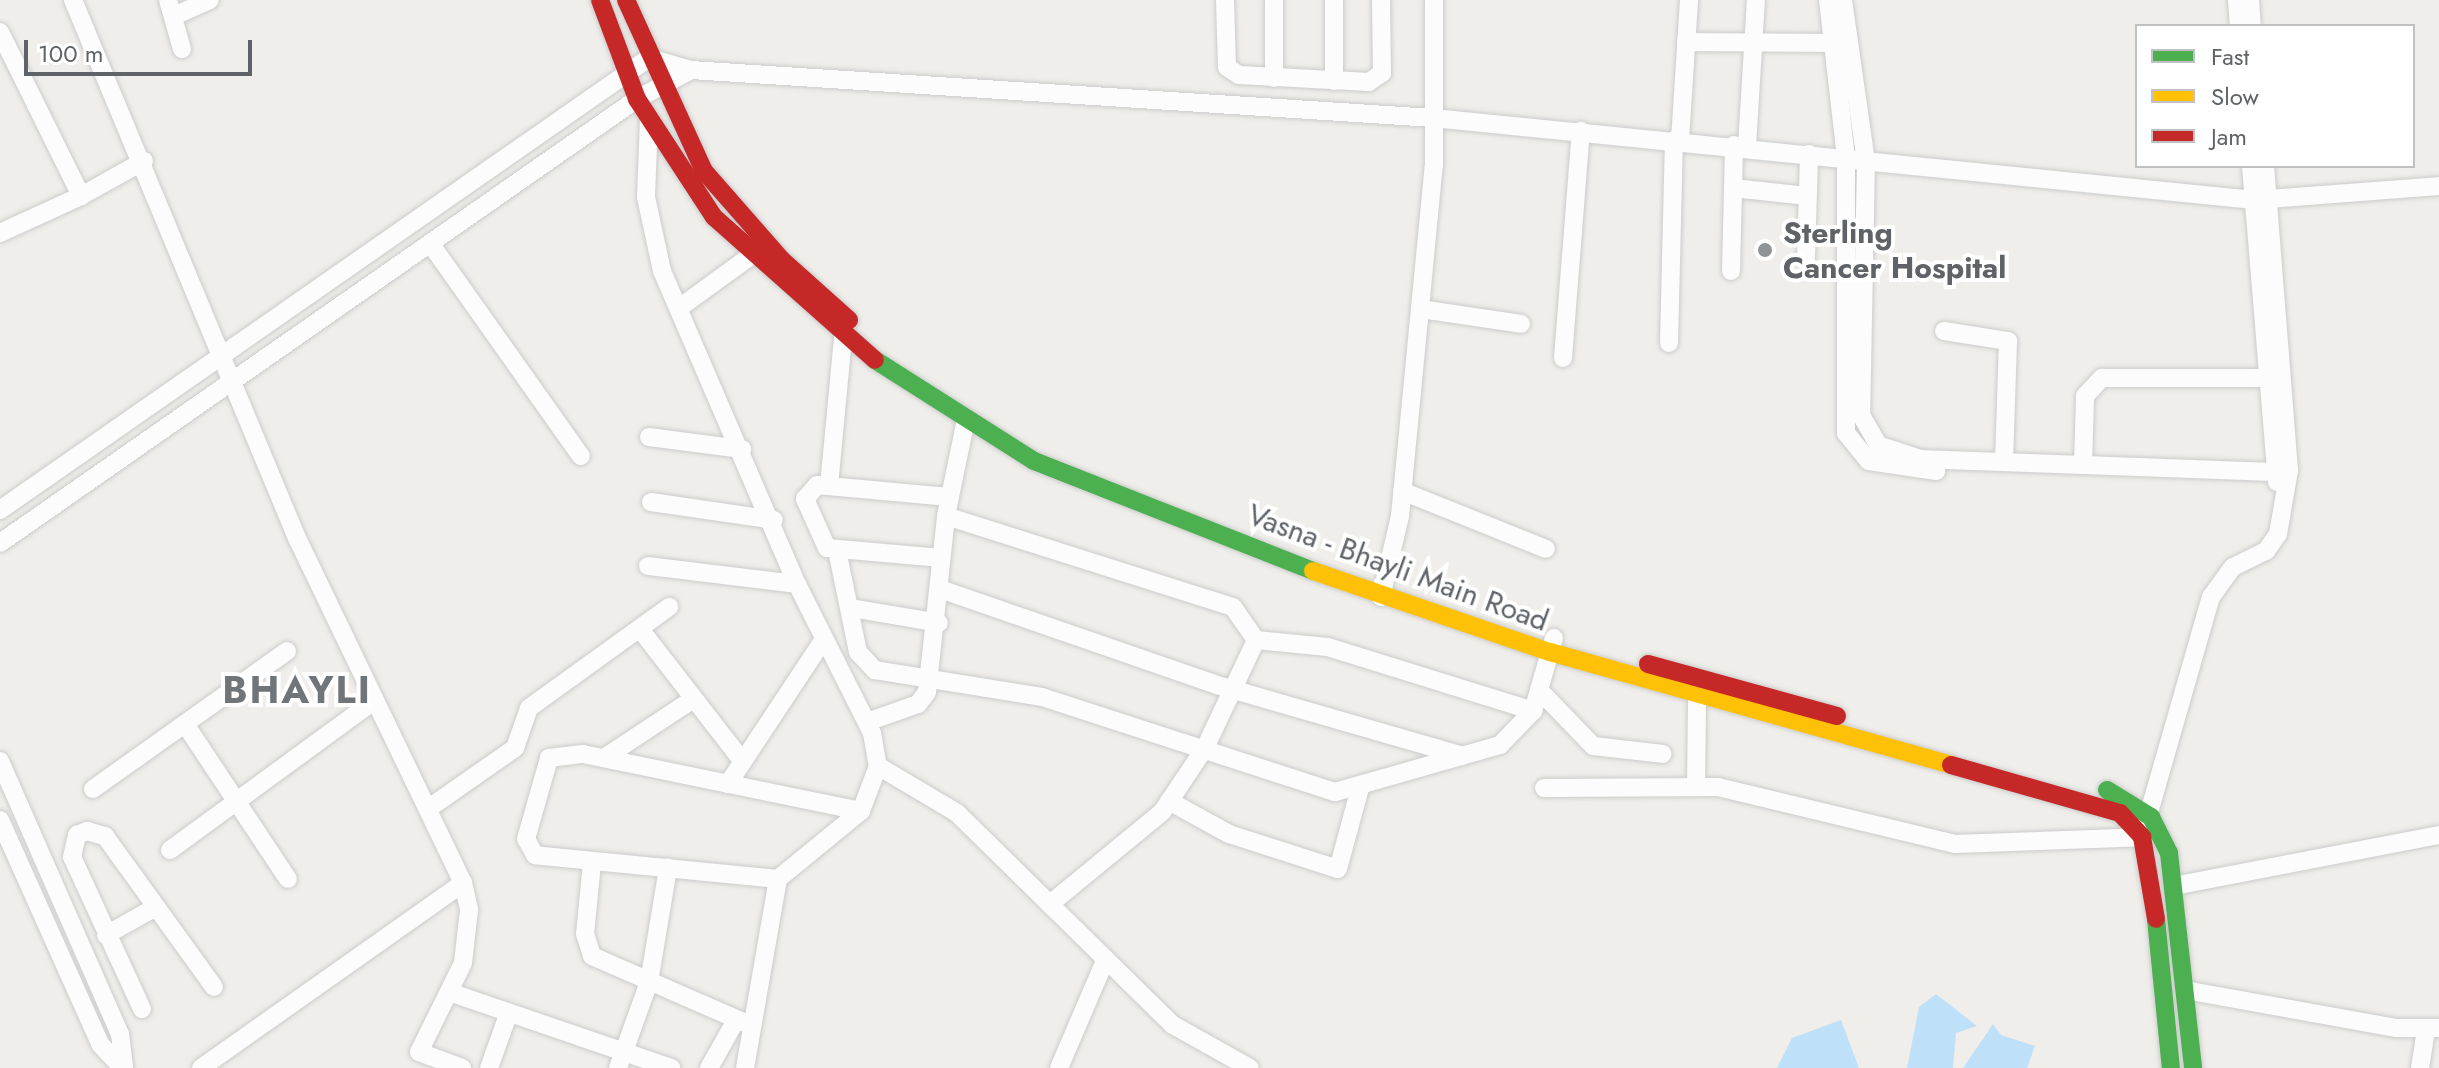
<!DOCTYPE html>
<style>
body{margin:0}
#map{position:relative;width:2439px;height:1068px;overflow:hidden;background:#efeeea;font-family:Jost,sans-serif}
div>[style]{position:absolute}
.water>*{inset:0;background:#bfe0f9}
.roads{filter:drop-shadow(0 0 2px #cbcccc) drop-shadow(0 0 2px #cbcccc)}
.street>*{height:18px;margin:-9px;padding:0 9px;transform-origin:9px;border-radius:9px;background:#fdfcfc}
.fast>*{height:18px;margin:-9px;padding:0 9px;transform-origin:9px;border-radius:9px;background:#4caf50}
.slow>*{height:18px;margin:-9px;padding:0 9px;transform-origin:9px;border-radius:9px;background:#ffc107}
.jam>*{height:18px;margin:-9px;padding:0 9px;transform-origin:9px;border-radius:9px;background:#c62828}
.dots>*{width:22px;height:22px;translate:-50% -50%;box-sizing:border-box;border:4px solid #fff;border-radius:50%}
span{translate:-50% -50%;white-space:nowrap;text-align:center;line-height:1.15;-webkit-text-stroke:8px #fff;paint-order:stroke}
.poi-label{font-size:30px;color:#5f6368;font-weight:700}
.left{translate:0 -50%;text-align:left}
.street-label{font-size:30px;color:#5f6368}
.district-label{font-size:38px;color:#70757a;font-weight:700;letter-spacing:2px}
.legend{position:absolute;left:2135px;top:24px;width:280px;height:144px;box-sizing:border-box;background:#fff;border:2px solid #bfc1c3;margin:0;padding:10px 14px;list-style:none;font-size:24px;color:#5f6368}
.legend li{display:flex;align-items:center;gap:16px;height:40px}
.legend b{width:40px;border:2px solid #bfc1c3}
.scale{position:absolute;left:24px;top:40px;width:228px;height:36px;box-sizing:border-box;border:4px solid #5f6368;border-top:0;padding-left:10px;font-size:24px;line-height:28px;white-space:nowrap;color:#5f6368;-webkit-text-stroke:6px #fff;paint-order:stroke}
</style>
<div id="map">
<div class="water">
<div style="clip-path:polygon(1936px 994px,1977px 1026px,1956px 1033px,1953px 1068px,1907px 1068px,1919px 1007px)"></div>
<div style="clip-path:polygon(1841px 1020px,1859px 1068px,1777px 1068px,1792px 1038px)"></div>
<div style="clip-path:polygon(1993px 1024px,2001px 1035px,2035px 1046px,2027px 1068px,1963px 1068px)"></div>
</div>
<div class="roads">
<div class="street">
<div style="left:73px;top:0;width:583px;rotate:67.4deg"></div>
<div style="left:297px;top:538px;width:383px;rotate:64.3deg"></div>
<div style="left:463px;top:883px;width:28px;rotate:77deg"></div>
<div style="left:469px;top:910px;width:53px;rotate:96.5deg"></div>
<div style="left:463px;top:963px;width:99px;rotate:116.3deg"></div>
<div style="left:419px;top:1052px;width:46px;rotate:20.4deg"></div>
<div style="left:168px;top:0;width:51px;rotate:74.1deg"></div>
<div style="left:1225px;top:0;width:67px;rotate:88.3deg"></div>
<div style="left:1227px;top:67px;width:14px;rotate:34deg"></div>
<div style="left:1239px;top:75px;width:130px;rotate:3.1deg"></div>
<div style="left:1369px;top:82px;width:16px;rotate:-35deg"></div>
<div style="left:1382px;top:73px;width:73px;rotate:-90.8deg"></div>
<div style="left:1274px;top:0;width:78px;rotate:90deg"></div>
<div style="left:1334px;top:0;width:81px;rotate:90deg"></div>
<div style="left:1828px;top:0;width:159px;rotate:83.5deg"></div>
<div style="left:1846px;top:158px;width:275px;rotate:90deg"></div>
<div style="left:1846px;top:433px;width:36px;rotate:51deg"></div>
<div style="left:1869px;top:461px;width:68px;rotate:8.5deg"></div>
<div style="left:1843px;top:0;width:163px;rotate:81.9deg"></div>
<div style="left:1866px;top:161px;width:254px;rotate:91.1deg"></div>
<div style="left:1861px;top:415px;width:34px;rotate:60deg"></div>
<div style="left:1878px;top:445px;width:44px;rotate:18.4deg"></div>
<div style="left:1920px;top:459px;width:354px;rotate:2.1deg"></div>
<div style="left:2237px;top:0;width:26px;rotate:86deg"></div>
<div style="left:2250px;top:0;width:26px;rotate:86deg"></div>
<div style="left:174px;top:16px;width:39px;rotate:-24deg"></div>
<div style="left:0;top:32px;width:183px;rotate:63.7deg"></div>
<div style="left:81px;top:196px;width:72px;rotate:-29.1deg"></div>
<div style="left:1686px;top:42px;width:148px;rotate:0.4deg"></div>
<div style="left:691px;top:70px;width:744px;rotate:3.7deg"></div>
<div style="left:1433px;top:118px;width:825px;rotate:5.7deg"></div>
<div style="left:2254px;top:200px;width:186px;rotate:-4.3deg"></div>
<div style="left:649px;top:119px;width:78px;rotate:92.2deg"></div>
<div style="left:646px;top:197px;width:76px;rotate:77.8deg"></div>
<div style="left:662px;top:271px;width:341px;rotate:66.7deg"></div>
<div style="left:797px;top:584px;width:167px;rotate:63.3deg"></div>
<div style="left:872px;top:733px;width:34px;rotate:80deg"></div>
<div style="left:878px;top:766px;width:48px;rotate:110.7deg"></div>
<div style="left:861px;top:811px;width:107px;rotate:140.7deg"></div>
<div style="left:778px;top:879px;width:192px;rotate:99.9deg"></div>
<div style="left:1680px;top:140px;width:140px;rotate:-86.3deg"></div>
<div style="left:1747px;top:146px;width:146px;rotate:-86.5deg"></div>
<div style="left:2251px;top:166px;width:317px;rotate:85.3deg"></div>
<div style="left:1733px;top:188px;width:75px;rotate:6.1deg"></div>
<div style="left:0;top:233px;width:89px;rotate:-24.6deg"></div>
<div style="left:430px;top:243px;width:261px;rotate:54.7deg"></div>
<div style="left:1806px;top:258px;width:104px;rotate:-88.3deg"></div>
<div style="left:1731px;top:271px;width:126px;rotate:-88.6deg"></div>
<div style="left:679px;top:308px;width:90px;rotate:-36deg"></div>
<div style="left:1420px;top:309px;width:102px;rotate:8.4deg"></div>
<div style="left:1944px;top:331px;width:65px;rotate:8.9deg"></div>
<div style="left:2008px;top:341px;width:121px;rotate:91.9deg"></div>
<div style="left:1669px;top:343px;width:203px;rotate:-88.6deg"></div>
<div style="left:1563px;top:358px;width:228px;rotate:-85.5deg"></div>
<div style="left:649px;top:437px;width:94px;rotate:7.4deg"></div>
<div style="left:2083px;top:465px;width:69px;rotate:-88.3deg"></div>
<div style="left:2085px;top:396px;width:25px;rotate:-47deg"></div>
<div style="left:2102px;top:378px;width:165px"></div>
<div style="left:829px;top:486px;width:149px;rotate:-84.6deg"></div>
<div style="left:1402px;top:491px;width:155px;rotate:21.9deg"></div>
<div style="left:651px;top:502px;width:124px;rotate:8.3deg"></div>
<div style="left:0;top:510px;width:791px;rotate:-34.86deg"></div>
<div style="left:649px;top:58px;width:44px;rotate:15.9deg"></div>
<div style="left:691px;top:70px;width:61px;rotate:151.8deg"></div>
<div style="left:637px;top:99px;width:776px;rotate:145.12deg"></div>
<div style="left:946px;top:516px;width:301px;rotate:17.6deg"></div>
<div style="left:1233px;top:607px;width:40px;rotate:55.1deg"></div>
<div style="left:1256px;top:640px;width:72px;rotate:5.6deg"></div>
<div style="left:1328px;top:647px;width:215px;rotate:17.3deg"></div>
<div style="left:837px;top:550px;width:104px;rotate:78.4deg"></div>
<div style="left:858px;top:652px;width:25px;rotate:47deg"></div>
<div style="left:875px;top:670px;width:169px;rotate:9.2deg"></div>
<div style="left:1042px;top:697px;width:308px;rotate:18deg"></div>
<div style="left:1335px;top:792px;width:172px;rotate:-15.9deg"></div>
<div style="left:1500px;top:745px;width:47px;rotate:-45.9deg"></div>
<div style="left:1533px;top:711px;width:76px;rotate:-74deg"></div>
<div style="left:941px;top:558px;width:114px;rotate:-175deg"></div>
<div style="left:827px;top:548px;width:54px;rotate:-114.2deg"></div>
<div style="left:805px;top:499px;width:18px;rotate:-49deg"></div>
<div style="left:817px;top:485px;width:133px;rotate:5.2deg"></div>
<div style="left:648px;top:566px;width:150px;rotate:6.9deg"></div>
<div style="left:940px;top:589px;width:293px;rotate:19.1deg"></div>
<div style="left:1217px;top:685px;width:256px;rotate:16.1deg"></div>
<div style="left:1381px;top:597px;width:83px;rotate:-76.8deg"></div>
<div style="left:1400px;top:516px;width:352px;rotate:-84.5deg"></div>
<div style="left:1434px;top:166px;width:166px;rotate:-90deg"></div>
<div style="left:851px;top:608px;width:89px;rotate:9.7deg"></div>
<div style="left:640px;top:629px;width:168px;rotate:52.2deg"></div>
<div style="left:1539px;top:690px;width:78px;rotate:46deg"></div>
<div style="left:1593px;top:746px;width:70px;rotate:6.5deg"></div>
<div style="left:867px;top:722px;width:54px;rotate:-19.4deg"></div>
<div style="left:918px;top:704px;width:15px;rotate:-53deg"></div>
<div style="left:927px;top:692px;width:177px;rotate:-83.8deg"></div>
<div style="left:946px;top:516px;width:99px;rotate:-78.3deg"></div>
<div style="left:185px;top:724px;width:186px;rotate:56.4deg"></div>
<div style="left:604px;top:758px;width:107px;rotate:-33.5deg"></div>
<div style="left:0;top:761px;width:298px;rotate:66.3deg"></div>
<div style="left:120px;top:1034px;width:34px;rotate:83deg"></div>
<div style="left:878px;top:766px;width:92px;rotate:30.7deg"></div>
<div style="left:957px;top:813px;width:303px;rotate:44.5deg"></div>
<div style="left:1173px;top:1025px;width:88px;rotate:29.2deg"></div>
<div style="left:728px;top:784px;width:174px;rotate:-56.5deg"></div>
<div style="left:1696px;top:786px;width:88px;rotate:-89.3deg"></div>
<div style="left:1544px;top:788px;width:174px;rotate:-0.3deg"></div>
<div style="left:1718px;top:787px;width:244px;rotate:13.5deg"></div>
<div style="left:1955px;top:844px;width:187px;rotate:-2.1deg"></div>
<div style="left:2142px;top:837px;width:250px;rotate:-74deg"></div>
<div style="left:2211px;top:597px;width:37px;rotate:-54deg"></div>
<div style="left:2233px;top:567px;width:37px;rotate:-26deg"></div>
<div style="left:2266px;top:551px;width:21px;rotate:-55deg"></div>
<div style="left:2278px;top:534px;width:65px;rotate:-80.2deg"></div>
<div style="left:2289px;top:470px;width:305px;rotate:-94.5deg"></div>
<div style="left:93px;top:789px;width:238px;rotate:-35.4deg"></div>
<div style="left:1169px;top:801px;width:68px;rotate:28.8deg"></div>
<div style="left:1229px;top:834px;width:114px;rotate:17.8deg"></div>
<div style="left:1338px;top:869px;width:84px;rotate:-74.8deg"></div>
<div style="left:429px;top:808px;width:105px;rotate:-34.9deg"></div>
<div style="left:515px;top:748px;width:42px;rotate:-70.7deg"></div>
<div style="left:529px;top:708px;width:173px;rotate:-35.8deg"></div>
<div style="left:0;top:820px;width:245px;rotate:65.9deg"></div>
<div style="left:100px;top:1044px;width:33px;rotate:47deg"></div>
<div style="left:170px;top:850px;width:254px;rotate:-36.2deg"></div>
<div style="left:592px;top:863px;width:71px;rotate:95.6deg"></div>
<div style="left:585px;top:934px;width:23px;rotate:72deg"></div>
<div style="left:592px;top:956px;width:175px;rotate:23.6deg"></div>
<div style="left:778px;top:879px;width:244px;rotate:-174.4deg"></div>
<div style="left:535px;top:855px;width:18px;rotate:-119deg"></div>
<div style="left:526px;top:839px;width:84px;rotate:-74.1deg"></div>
<div style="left:549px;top:758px;width:34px;rotate:-7deg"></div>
<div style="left:583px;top:754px;width:284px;rotate:11.6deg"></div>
<div style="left:2174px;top:886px;width:270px;rotate:-10.9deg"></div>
<div style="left:1050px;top:904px;width:145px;rotate:-39.4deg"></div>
<div style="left:1162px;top:812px;width:77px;rotate:-56.1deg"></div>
<div style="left:1205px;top:748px;width:119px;rotate:-64.7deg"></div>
<div style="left:106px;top:935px;width:57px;rotate:-29.2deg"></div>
<div style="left:2185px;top:990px;width:215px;rotate:10.2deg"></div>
<div style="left:2397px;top:1028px;width:42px"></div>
<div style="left:449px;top:992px;width:235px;rotate:18.9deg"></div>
<div style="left:142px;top:1009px;width:167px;rotate:-114.7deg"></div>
<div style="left:72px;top:857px;width:23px;rotate:-77deg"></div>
<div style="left:77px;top:835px;width:11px;rotate:-22deg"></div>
<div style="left:87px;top:831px;width:19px;rotate:16deg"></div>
<div style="left:105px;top:836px;width:186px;rotate:54.2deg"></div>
<div style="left:201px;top:1068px;width:321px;rotate:-35.2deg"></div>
<div style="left:489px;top:1068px;width:59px;rotate:-70.3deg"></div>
<div style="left:618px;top:1068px;width:91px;rotate:-70.2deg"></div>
<div style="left:649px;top:982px;width:116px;rotate:-80.5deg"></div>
<div style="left:709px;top:1068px;width:55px;rotate:-60.6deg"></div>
<div style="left:1059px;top:1068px;width:114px;rotate:-66.8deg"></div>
<div style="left:2420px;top:1068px;width:39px;rotate:-81deg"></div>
</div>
<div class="fast">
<div style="left:875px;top:360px;width:188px;rotate:32.4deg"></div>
<div style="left:1034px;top:461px;width:300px;rotate:21.5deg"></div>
<div style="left:2107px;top:790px;width:52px;rotate:31.5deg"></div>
<div style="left:2151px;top:817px;width:40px;rotate:63.4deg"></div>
<div style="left:2169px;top:853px;width:216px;rotate:83.6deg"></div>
<div style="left:2156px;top:919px;width:150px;rotate:84.3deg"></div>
</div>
<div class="slow">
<div style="left:1313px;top:571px;width:250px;rotate:18.9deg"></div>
<div style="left:1550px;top:652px;width:417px;rotate:15.7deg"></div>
</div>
<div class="jam">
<div style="left:600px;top:0;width:106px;rotate:69.5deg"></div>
<div style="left:637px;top:99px;width:141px;rotate:56.9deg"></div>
<div style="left:714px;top:217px;width:215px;rotate:41.6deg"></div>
<div style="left:626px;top:0;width:188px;rotate:65.5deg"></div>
<div style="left:704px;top:171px;width:118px;rotate:48.8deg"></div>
<div style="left:782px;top:260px;width:90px;rotate:41.8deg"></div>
<div style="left:1648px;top:664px;width:196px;rotate:15.4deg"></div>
<div style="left:1951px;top:765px;width:176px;rotate:15.9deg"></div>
<div style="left:2120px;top:813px;width:33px;rotate:47deg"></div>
<div style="left:2142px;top:837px;width:83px;rotate:80.3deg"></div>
</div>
</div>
<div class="dots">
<div style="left:1765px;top:250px;background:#919496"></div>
</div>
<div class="poi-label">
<span class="left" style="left:1783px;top:250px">Sterling<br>Cancer Hospital</span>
</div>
<div class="street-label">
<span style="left:1398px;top:568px;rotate:20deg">Vasna - Bhayli Main Road</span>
</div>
<div class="district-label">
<span style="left:297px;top:690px">BHAYLI</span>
</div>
<ul class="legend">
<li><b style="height:10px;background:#4caf50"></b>Fast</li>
<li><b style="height:10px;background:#ffc107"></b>Slow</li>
<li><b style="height:10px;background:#c62828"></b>Jam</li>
</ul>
<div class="scale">100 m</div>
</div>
